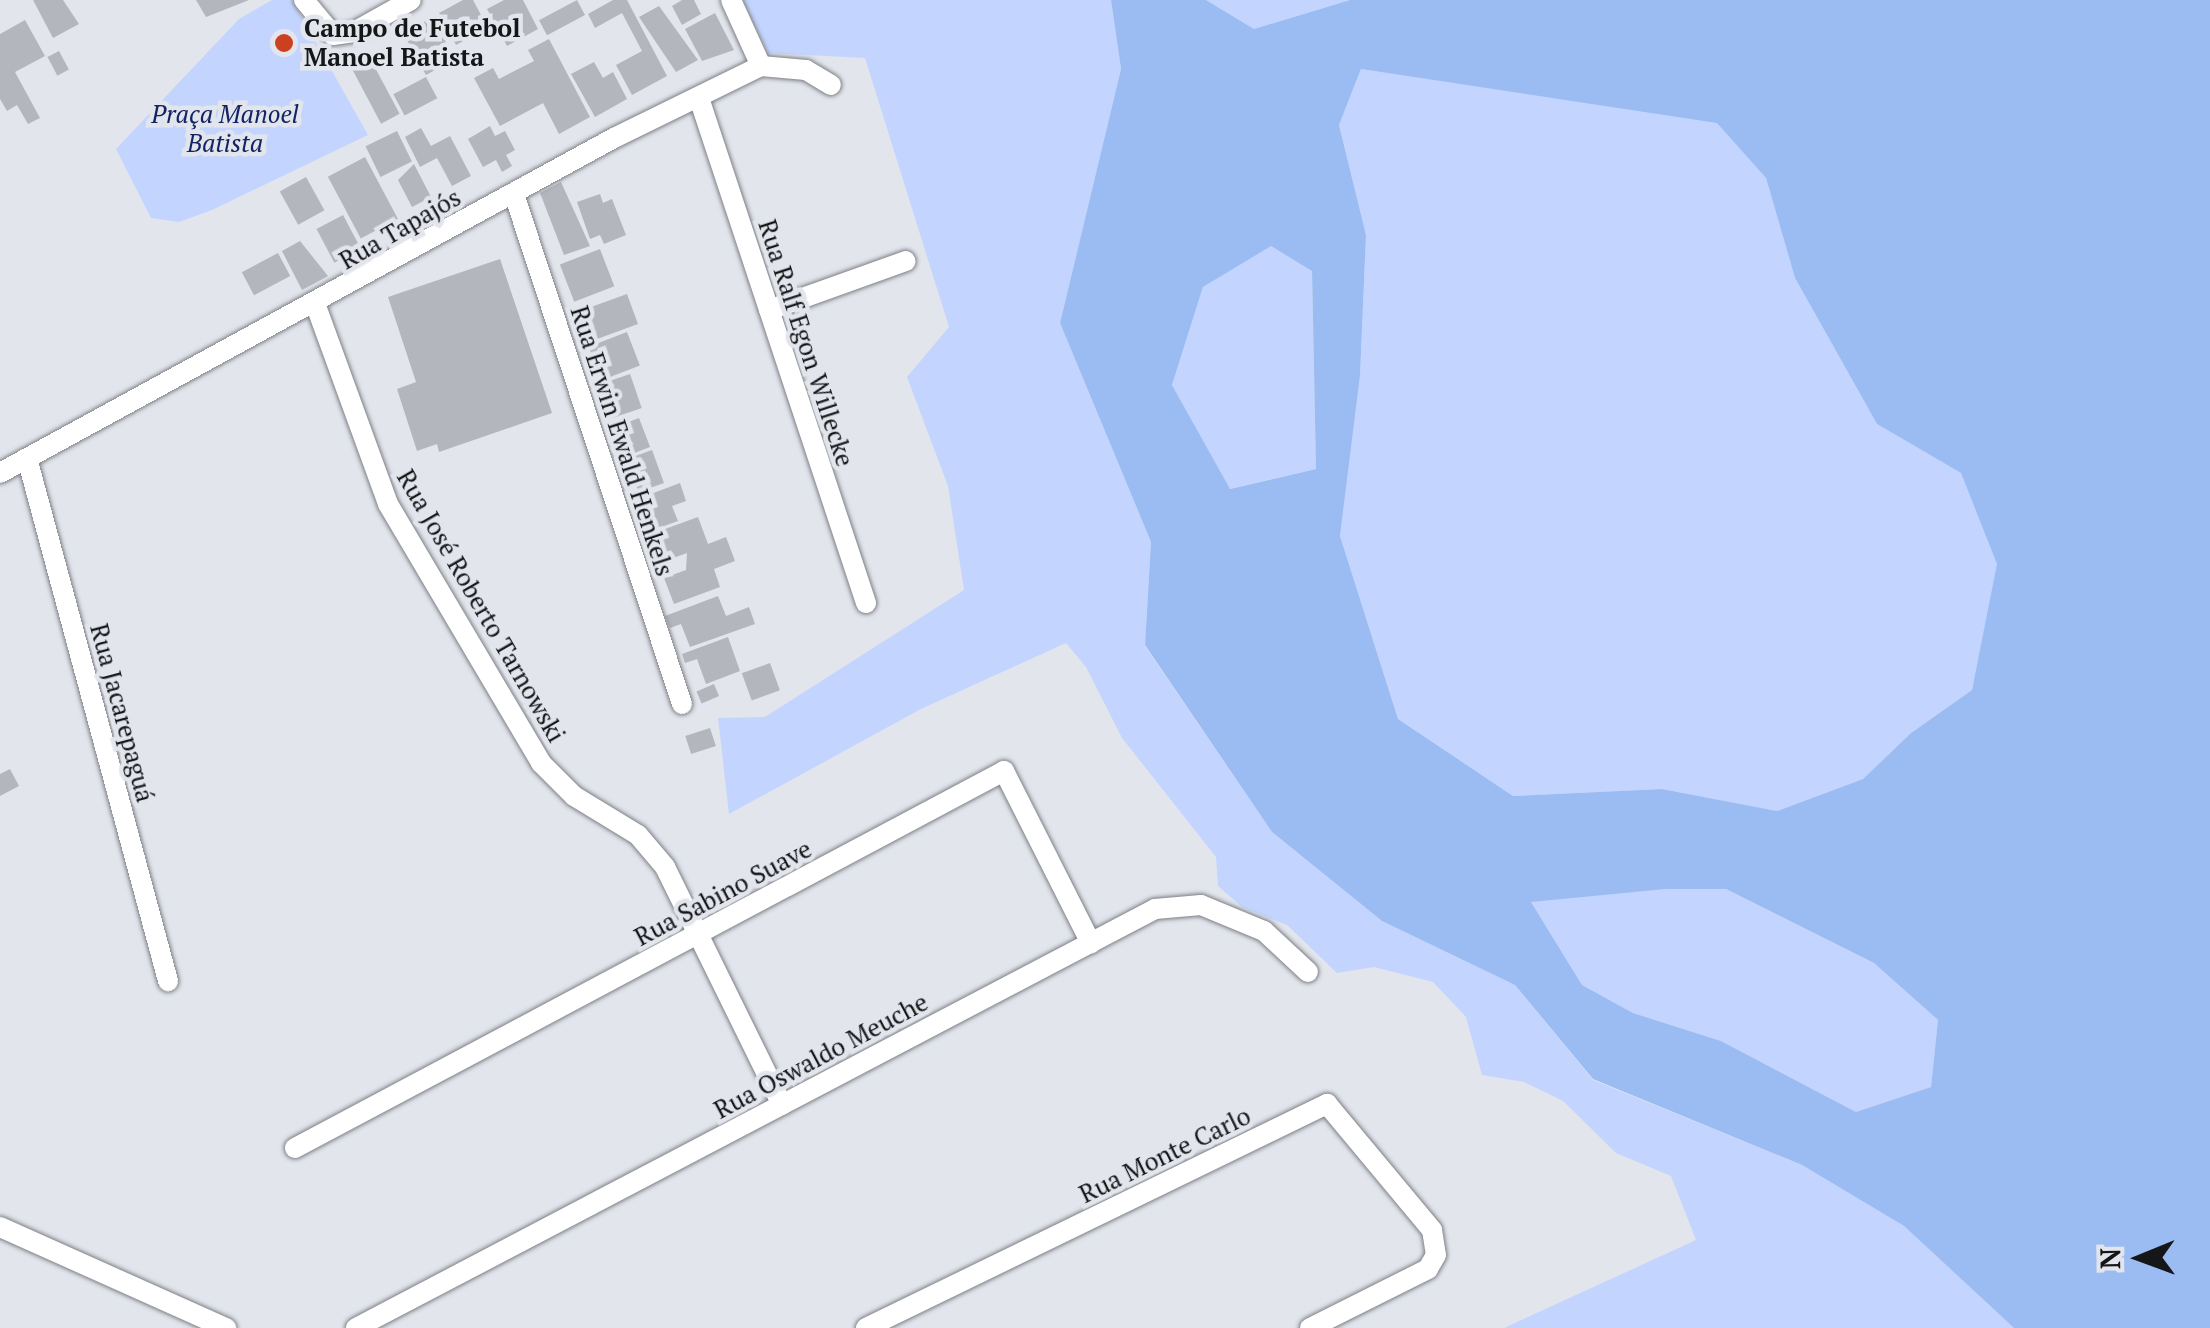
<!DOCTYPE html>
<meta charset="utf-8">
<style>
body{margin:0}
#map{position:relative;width:2210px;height:1328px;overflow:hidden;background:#e2e5ec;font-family:"PT Serif",serif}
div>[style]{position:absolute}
.green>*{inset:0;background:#c3d5ff}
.water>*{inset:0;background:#9bbcf3}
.building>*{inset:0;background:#b3b6bd;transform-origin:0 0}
.roads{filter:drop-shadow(0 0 2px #7d8086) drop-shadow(0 0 2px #7d8086)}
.minor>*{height:20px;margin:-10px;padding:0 10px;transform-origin:10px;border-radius:10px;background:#fff}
.dots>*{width:28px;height:28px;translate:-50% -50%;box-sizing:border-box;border:5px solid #e2e5ec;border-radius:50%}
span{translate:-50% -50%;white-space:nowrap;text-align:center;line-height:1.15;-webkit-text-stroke:9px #e2e5ec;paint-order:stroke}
.poi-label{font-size:25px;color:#151618;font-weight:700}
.left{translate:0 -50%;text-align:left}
.park-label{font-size:25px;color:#132465;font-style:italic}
.street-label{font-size:25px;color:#151618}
.north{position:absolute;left:2090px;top:1208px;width:100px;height:100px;-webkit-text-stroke:8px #e2e5ec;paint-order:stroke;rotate:269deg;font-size:28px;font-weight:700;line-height:40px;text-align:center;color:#151618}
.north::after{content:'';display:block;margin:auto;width:35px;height:45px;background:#151618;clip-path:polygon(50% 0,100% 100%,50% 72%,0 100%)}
</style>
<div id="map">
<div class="green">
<div style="clip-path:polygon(272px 0,292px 0,368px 135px,212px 210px,179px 222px,151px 218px,116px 149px,239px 19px)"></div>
<div style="clip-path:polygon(742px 0,1111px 0,1121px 69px,1060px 323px,1151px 542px,1145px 646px,1272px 832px,1382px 921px,1515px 985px,1593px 1080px,1802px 1165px,1904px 1226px,2014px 1328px,1504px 1328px,1696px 1240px,1671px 1176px,1616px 1153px,1563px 1101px,1524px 1082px,1482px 1075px,1466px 1017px,1433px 982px,1374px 967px,1337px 973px,1287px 925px,1242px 907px,1218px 886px,1216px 857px,1122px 738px,1086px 667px,1066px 643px,921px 709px,729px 814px,718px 718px,765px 717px,964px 590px,948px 486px,907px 377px,949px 327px,865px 58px,768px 53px)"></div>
<div style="clip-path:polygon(1206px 0,1350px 0,1254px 29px)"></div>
<div style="clip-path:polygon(1361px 69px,1717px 122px,1766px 178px,1795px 278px,1877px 424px,1961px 473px,1998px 564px,1972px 690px,1911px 733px,1863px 779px,1777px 811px,1662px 789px,1513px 796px,1398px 719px,1340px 536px,1360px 376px,1366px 235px,1339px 125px)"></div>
<div style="clip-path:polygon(1271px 245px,1312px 270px,1316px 469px,1229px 489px,1172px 385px,1203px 287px)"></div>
<div style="clip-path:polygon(1665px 889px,1726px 889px,1874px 963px,1938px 1020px,1931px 1087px,1856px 1112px,1721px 1041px,1633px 1013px,1582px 985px,1530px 901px)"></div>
</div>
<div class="water">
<div style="clip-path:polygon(evenodd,1111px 0,1206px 0,1254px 29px,1350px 0,2210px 0,2210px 1328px,2014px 1328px,1904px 1226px,1802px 1165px,1593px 1079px,1515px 985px,1382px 921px,1272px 832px,1145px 645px,1151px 542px,1060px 323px,1121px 69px,1111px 0,1361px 69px,1717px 123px,1766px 178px,1795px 278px,1877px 424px,1961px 473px,1997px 564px,1972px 690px,1911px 733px,1863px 779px,1777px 811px,1662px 789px,1513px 796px,1398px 719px,1340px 536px,1360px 376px,1366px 235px,1339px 125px,1361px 69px,1111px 0,1271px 246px,1312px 271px,1316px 469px,1230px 489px,1172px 385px,1203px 287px,1271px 246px,1111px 0,1666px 889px,1726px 889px,1874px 963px,1938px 1020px,1931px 1087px,1856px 1112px,1721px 1041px,1633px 1013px,1582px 985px,1531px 902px,1666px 889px)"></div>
</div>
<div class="building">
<div style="clip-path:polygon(33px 0,63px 0,79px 24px,53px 38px)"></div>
<div style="clip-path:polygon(196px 0,249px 0,206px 17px)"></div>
<div style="clip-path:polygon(463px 0,473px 0,488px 28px,456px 45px,439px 13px)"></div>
<div style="clip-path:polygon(504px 0,523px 0,538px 29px,507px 46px,487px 9px)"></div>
<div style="left:577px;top:0;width:17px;height:43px;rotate:62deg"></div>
<div style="clip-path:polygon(613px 0,627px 0,667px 76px,632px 95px,616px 65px,642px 51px,622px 13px,595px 28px,588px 14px)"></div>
<div style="clip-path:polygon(682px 0,694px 0,701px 14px,682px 25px,672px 6px)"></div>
<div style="clip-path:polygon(659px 6px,698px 60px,676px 72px,639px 17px)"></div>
<div style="clip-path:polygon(715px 13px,734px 50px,702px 61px,685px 29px)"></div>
<div style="clip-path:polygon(433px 17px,446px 42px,433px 50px,442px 66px,426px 75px,403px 33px)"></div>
<div style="clip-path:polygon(25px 20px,45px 56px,15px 72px,40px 118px,28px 124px,17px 105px,7px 111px,0 99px,0 34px)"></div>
<div style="clip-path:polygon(549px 39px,590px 117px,559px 134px,543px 103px,500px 126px,474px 78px,493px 68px,499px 79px,534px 61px,528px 50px)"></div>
<div style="left:59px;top:51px;width:21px;height:13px;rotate:62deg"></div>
<div style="left:371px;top:60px;width:61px;height:21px;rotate:62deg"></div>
<div style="clip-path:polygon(594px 62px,603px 78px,613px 72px,627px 99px,595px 117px,571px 74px)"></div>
<div style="left:426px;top:77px;width:24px;height:37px;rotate:62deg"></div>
<div style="clip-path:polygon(490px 126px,495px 136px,505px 131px,515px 150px,506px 155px,512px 166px,502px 172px,496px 160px,483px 167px,468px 139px)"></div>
<div style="clip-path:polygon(421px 128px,431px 146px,450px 136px,471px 176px,452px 186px,437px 158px,420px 167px,405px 137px)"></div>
<div style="left:397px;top:131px;width:34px;height:35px;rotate:64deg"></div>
<div style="left:365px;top:157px;width:70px;height:42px;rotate:62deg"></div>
<div style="clip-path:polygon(414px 164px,431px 197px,412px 207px,398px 180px)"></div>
<div style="left:306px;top:177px;width:38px;height:30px;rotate:61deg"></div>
<div style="clip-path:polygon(561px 182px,590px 246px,564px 255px,540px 193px)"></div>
<div style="clip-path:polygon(600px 194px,603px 203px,612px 199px,626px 235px,604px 244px,600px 235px,590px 239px,577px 202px)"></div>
<div style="left:343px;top:215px;width:38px;height:30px;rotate:62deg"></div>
<div style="clip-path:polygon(300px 241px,328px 276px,302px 290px,282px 251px)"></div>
<div style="left:600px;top:249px;width:40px;height:43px;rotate:69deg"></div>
<div style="left:278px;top:253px;width:26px;height:41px;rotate:62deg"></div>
<div style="clip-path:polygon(500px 259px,552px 413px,439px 452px,437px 444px,417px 451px,397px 389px,416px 382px,388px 297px)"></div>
<div style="left:627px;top:294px;width:32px;height:47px;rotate:70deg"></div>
<div style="left:627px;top:332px;width:36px;height:41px;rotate:69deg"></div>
<div style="left:630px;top:374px;width:36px;height:31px;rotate:71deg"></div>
<div style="left:639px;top:418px;width:31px;height:26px;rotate:69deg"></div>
<div style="left:652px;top:450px;width:35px;height:27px;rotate:70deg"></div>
<div style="clip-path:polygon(680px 483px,686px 501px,672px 506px,678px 521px,647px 532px,635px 500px)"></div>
<div style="clip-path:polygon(698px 517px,708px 544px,726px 537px,735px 561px,714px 569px,720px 587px,674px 604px,664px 578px,686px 570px,687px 553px,657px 564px,646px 536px)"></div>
<div style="clip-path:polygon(718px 596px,726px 616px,749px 607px,755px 624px,690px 647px,681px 624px,670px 628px,665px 616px)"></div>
<div style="clip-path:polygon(728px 637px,740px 671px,706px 684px,697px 659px,685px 663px,682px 654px)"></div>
<div style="left:770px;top:663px;width:29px;height:30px;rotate:70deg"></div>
<div style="left:714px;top:684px;width:13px;height:19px;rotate:67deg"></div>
<div style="left:710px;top:728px;width:19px;height:26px;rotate:72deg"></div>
<div style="clip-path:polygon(10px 769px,19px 786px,0 796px,0 774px)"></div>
</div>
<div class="roads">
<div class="minor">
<div style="left:304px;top:0;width:45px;rotate:50.4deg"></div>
<div style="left:333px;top:35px;width:21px;rotate:-8deg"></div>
<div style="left:354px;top:32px;width:65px;rotate:-29.3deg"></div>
<div style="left:731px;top:0;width:72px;rotate:65.6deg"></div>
<div style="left:699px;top:98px;width:532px;rotate:71.7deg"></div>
<div style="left:514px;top:194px;width:537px;rotate:71.77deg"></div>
<div style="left:316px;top:306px;width:211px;rotate:70deg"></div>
<div style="left:388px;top:504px;width:301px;rotate:59.4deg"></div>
<div style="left:541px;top:763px;width:47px;rotate:45deg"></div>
<div style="left:574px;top:796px;width:75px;rotate:31.4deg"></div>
<div style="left:638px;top:835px;width:42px;rotate:49.8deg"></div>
<div style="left:665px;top:867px;width:265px;rotate:63.8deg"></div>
<div style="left:769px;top:310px;width:145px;rotate:-19.7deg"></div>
<div style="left:27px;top:458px;width:542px;rotate:74.91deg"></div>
<div style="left:0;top:473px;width:699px;rotate:-28.62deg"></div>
<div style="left:614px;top:138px;width:164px;rotate:-26.1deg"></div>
<div style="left:761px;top:66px;width:45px;rotate:5.1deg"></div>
<div style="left:806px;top:70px;width:29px;rotate:31deg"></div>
<div style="left:295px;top:1148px;width:803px;rotate:-28deg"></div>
<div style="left:1004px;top:771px;width:193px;rotate:63.2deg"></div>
<div style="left:0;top:1227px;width:248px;rotate:24.1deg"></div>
<div style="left:356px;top:1328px;width:902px;rotate:-27.67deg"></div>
<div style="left:1155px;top:909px;width:46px;rotate:-5deg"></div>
<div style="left:1201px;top:905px;width:68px;rotate:22.4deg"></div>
<div style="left:1264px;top:931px;width:60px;rotate:43deg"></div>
<div style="left:866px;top:1328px;width:513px;rotate:-25.92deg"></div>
<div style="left:1327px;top:1104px;width:164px;rotate:50.2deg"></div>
<div style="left:1432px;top:1230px;width:25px;rotate:81deg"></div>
<div style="left:1436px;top:1255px;width:16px;rotate:120deg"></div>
<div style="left:1428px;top:1269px;width:132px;rotate:153.4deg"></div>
</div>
</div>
<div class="dots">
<div style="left:284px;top:43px;background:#cb4120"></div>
</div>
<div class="poi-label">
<span class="left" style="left:304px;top:43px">Campo de Futebol<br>Manoel Batista</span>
</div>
<div class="park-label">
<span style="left:225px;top:129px">Praça Manoel<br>Batista</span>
</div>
<div class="street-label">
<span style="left:400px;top:229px;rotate:-30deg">Rua Tapajós</span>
<span style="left:806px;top:343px;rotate:72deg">Rua Ralf Egon Willecke</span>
<span style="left:622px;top:441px;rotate:72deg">Rua Erwin Ewald Henkels</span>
<span style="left:481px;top:606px;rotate:60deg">Rua José Roberto Tarnowski</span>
<span style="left:122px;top:713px;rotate:75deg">Rua Jacarepaguá</span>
<span style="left:723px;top:893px;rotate:-28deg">Rua Sabino Suave</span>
<span style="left:821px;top:1056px;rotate:-28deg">Rua Oswaldo Meuche</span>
<span style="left:1165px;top:1155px;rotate:-26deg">Rua Monte Carlo</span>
</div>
<div class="north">N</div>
</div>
